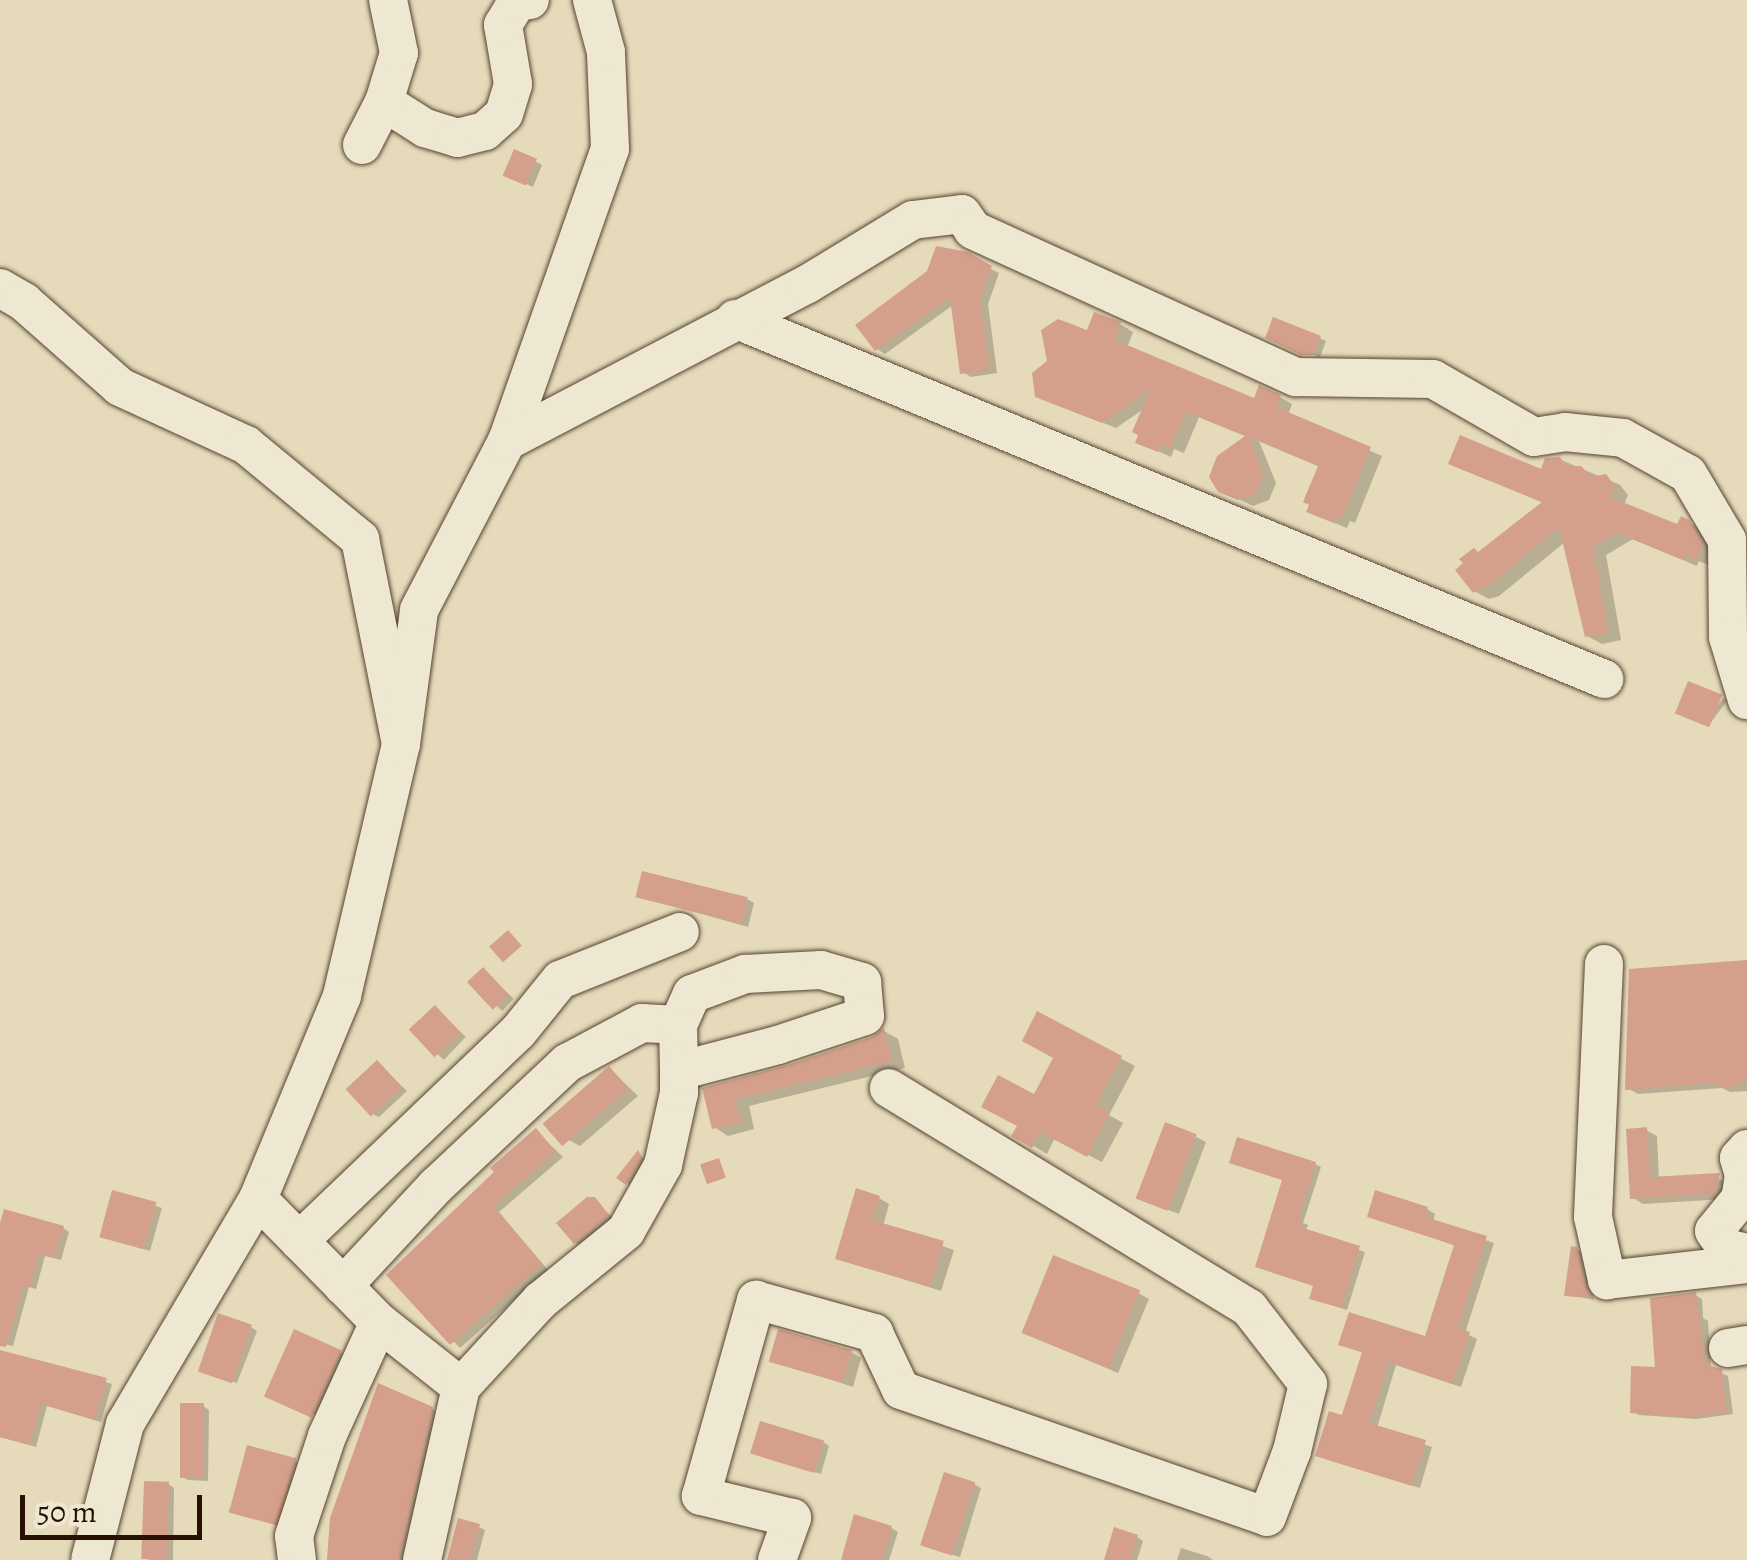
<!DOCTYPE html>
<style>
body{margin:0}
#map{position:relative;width:1747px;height:1560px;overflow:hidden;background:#e5daba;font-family:Alegreya,serif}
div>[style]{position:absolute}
.shadow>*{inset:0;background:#0003;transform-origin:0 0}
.building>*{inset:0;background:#d5a08b;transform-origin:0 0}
.roads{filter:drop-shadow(0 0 2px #574330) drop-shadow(0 0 2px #574330)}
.minor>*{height:38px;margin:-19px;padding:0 19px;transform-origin:19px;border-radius:19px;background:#eee7d2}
span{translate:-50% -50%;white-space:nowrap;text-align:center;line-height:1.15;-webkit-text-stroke:8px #eee7d2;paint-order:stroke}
.scale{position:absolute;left:20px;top:1495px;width:182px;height:45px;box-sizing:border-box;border:5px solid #281102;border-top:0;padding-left:12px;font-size:30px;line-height:35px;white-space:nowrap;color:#281102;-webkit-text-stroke:8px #eee7d2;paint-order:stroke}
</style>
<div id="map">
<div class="shadow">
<div style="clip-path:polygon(535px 161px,542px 165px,533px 187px,513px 178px)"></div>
<div style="clip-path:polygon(951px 249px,999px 273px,988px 304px,997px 373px,971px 377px,963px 372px,953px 305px,885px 354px,877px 349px)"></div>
<div style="clip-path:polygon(1120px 324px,1133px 332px,1127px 348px,1255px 402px,1280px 397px,1292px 404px,1288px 415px,1382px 456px,1355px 523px,1350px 521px,1347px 528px,1322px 518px,1320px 467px,1259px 441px,1276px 483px,1269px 500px,1253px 506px,1220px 490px,1248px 437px,1199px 417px,1184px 453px,1174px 449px,1171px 457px,1138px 442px,1145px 408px,1116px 428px,1037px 396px,1089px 333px)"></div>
<div style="clip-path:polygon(1319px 338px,1326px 341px,1320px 357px,1274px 340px)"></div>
<div style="clip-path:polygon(1559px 459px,1620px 485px,1628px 495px,1624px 505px,1679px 527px,1688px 522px,1703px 531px,1717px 554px,1711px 566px,1699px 561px,1697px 566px,1633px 539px,1606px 555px,1621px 640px,1602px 644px,1587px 636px,1565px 542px,1499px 596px,1489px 599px,1474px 591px,1479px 554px,1544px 503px,1466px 471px,1542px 472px)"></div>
<div style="left:1723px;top:698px;width:5px;height:31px;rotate:37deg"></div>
<div style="clip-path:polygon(638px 896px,747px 899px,754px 903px,748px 927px)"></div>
<div style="clip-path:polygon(1747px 962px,1747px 1091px,1730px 1092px,1722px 1088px,1638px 1094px,1627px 1088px)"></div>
<div style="left:483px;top:970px;width:42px;height:17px;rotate:43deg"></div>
<div style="left:435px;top:1008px;width:42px;height:32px;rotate:43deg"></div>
<div style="clip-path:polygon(1038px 1015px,1135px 1066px,1109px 1115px,1123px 1123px,1102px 1162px,1055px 1138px,1047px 1154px,1015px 1135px,1056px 1057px)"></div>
<div style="clip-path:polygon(884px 1031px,898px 1039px,905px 1068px,749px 1106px,754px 1129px,728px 1136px,714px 1127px,705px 1090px,873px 1040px)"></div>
<div style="clip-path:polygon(377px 1063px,407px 1091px,379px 1117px,372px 1114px)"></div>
<div style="clip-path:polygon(610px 1069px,638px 1096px,580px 1146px,569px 1140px)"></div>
<div style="clip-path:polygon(1646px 1130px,1657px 1136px,1659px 1180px,1720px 1179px,1730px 1185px,1725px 1199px,1643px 1204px,1633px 1198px)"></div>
<div style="clip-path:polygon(536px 1131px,563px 1157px,499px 1212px,548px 1270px,460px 1348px,389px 1275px)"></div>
<div style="clip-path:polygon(1196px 1137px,1206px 1142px,1179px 1214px,1150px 1203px)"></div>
<div style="clip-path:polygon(638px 1153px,647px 1162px,633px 1187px,620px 1178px)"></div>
<div style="clip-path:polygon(1315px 1164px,1321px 1167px,1303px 1223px,1308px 1225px,1305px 1232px,1365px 1252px,1347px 1310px,1319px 1301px,1285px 1180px)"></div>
<div style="clip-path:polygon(114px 1193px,162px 1208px,150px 1251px,108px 1239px)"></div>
<div style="clip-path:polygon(879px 1198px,889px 1204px,883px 1226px,954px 1250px,941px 1291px,838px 1258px)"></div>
<div style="clip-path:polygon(594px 1200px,614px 1219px,582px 1246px,575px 1243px)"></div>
<div style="clip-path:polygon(1427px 1209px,1435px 1214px,1433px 1222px,1494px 1243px,1465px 1333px,1477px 1339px,1461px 1387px,1396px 1365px,1377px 1428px,1432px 1447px,1420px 1488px,1326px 1459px,1364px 1353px,1349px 1348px,1427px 1339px,1456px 1246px,1370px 1216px)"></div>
<div style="clip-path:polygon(63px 1228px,69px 1232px,61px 1260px,45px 1256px,36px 1289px,29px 1287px,13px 1346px,0 1343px,0 1233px)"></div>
<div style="clip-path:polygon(1576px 1249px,1583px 1253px,1594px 1300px,1567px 1294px)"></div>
<div style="clip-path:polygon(1138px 1293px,1149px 1299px,1118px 1373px,1035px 1338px)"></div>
<div style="clip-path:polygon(1695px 1295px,1702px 1299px,1703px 1318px,1708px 1321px,1711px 1369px,1728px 1376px,1733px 1414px,1696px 1419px,1639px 1415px,1633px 1412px)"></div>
<div style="clip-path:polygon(251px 1327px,257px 1331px,237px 1383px,206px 1373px)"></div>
<div style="clip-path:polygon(0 1352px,112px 1384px,101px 1422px,47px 1406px,36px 1447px,0 1437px)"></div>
<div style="clip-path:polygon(340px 1352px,347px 1356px,319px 1416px,274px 1399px)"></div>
<div style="clip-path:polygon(851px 1352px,861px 1358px,853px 1387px,771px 1360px)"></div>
<div style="clip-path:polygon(203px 1406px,209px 1410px,208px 1481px,188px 1480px,182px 1477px)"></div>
<div style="clip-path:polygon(432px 1409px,439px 1413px,406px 1560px,329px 1560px)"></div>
<div style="clip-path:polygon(823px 1442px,829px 1446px,821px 1474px,759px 1455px)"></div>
<div style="clip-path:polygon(295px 1461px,301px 1464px,281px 1526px,228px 1511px)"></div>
<div style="clip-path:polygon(168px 1484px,174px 1488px,173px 1560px,150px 1560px,146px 1558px)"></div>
<div style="clip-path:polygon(974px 1484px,981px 1488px,960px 1557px,932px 1549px)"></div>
<div style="clip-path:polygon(479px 1527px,485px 1530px,477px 1560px,450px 1560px)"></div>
<div style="clip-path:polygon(891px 1528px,898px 1532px,889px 1560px,843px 1560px)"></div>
<div style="clip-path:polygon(1137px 1537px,1143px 1541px,1137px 1560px,1107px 1560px)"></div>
<div style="clip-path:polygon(1181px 1548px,1207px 1556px,1213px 1560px,1177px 1560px)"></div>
</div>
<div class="building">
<div style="left:514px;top:149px;width:25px;height:29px;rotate:23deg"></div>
<div style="clip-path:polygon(936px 246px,968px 252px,992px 266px,980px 299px,990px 370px,960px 374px,950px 298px,875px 351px,855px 325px,927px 271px)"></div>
<div style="clip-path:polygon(1094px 312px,1121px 322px,1115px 340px,1254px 398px,1259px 385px,1281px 395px,1276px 407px,1371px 447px,1342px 518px,1337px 516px,1334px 523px,1306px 512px,1309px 505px,1303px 502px,1318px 466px,1249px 437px,1263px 474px,1256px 494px,1238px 500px,1218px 492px,1209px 477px,1217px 456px,1245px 436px,1186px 412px,1170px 448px,1161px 444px,1158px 452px,1135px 443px,1138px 435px,1132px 432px,1151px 388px,1102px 423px,1035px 397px,1032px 373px,1047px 361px,1041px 330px,1058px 319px,1087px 330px)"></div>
<div style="clip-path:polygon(1273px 317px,1321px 336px,1313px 355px,1301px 355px,1265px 338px)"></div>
<div style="clip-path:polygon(1460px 435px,1541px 469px,1545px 458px,1560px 457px,1566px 466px,1581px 466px,1592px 477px,1606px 474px,1615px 486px,1610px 497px,1677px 524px,1681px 516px,1689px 520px,1703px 544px,1697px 560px,1684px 555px,1683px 560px,1617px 533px,1593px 547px,1608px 633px,1585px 637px,1559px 527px,1484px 590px,1481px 587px,1473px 593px,1455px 570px,1463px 563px,1459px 559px,1474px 548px,1478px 552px,1542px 502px,1448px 464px)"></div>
<div style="left:1688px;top:681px;width:37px;height:35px;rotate:22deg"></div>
<div style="left:642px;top:871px;width:109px;height:27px;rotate:14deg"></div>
<div style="left:508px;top:930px;width:21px;height:25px;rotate:49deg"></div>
<div style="clip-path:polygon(1747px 960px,1747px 1080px,1740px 1081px,1740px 1086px,1717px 1088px,1716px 1083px,1625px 1090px,1629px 969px)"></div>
<div style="left:483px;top:967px;width:38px;height:22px;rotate:47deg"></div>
<div style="left:435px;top:1005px;width:38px;height:36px;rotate:47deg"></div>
<div style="clip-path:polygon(1037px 1011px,1122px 1056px,1096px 1105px,1110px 1113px,1087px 1157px,1040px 1132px,1032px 1148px,1011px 1136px,1017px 1126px,981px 1107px,998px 1075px,1034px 1094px,1053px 1058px,1022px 1041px)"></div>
<div style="clip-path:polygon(884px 1028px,892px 1061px,736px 1099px,741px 1122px,712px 1129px,702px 1088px,785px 1066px,872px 1037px)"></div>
<div style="left:377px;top:1060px;width:37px;height:43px;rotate:47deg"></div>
<div style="left:609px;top:1066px;width:30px;height:88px;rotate:49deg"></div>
<div style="left:1165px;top:1122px;width:34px;height:82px;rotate:21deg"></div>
<div style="clip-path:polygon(1647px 1127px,1650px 1177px,1720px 1173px,1715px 1194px,1630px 1199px,1626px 1129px)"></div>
<div style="clip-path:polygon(536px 1128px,556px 1152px,493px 1206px,542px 1264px,450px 1345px,386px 1275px,494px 1172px,490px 1168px)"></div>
<div style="clip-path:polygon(1237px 1137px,1316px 1162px,1298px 1218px,1302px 1219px,1300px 1227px,1360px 1246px,1341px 1308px,1309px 1299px,1313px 1286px,1255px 1267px,1282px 1180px,1229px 1163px)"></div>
<div style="clip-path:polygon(638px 1150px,642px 1157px,626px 1185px,616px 1178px)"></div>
<div style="left:719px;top:1158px;width:21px;height:20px;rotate:71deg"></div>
<div style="clip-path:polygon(856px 1188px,880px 1196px,872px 1220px,944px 1241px,930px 1287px,835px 1259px)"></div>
<div style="left:112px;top:1190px;width:46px;height:49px;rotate:15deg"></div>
<div style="clip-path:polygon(1375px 1190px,1428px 1207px,1425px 1217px,1487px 1236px,1458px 1328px,1470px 1332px,1452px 1384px,1388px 1362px,1369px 1423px,1426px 1440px,1412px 1486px,1315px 1456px,1329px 1411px,1342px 1415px,1362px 1352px,1338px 1345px,1349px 1312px,1425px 1336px,1454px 1245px,1367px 1217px)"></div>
<div style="clip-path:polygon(587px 1197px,595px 1197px,609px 1215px,574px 1244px,556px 1223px)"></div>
<div style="clip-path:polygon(4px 1209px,64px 1226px,54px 1258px,39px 1254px,30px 1287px,23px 1286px,6px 1347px,0 1346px,0 1223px)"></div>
<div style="clip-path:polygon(1571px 1246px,1577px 1247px,1589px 1298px,1564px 1296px)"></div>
<div style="left:1053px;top:1255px;width:94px;height:84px;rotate:22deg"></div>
<div style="clip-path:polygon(1696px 1292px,1706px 1365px,1722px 1369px,1727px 1412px,1688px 1417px,1630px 1413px,1631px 1366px,1655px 1367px,1650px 1298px)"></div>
<div style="left:218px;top:1313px;width:36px;height:62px;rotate:19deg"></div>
<div style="left:294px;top:1329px;width:52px;height:74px;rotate:24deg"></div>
<div style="left:778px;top:1329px;width:77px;height:34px;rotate:16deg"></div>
<div style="clip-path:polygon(0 1350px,107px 1378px,95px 1420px,41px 1404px,30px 1445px,0 1437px)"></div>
<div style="clip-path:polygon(378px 1383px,433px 1407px,399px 1560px,327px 1560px,330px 1518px)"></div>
<div style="left:180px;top:1403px;width:24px;height:75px"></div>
<div style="left:760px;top:1421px;width:67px;height:34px;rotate:17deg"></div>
<div style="left:247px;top:1445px;width:51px;height:70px;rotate:15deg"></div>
<div style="left:944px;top:1472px;width:33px;height:77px;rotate:18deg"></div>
<div style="left:144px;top:1481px;width:25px;height:78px;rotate:2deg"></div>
<div style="clip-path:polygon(854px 1514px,892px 1526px,882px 1560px,841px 1560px)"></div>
<div style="clip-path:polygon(458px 1518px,480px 1524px,470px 1560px,447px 1560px)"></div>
<div style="clip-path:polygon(1114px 1527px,1138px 1535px,1130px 1560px,1104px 1560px)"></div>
</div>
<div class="roads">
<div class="minor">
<div style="left:384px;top:102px;width:49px;rotate:32.4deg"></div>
<div style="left:425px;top:128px;width:34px;rotate:17deg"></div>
<div style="left:457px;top:138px;width:29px;rotate:-14deg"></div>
<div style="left:485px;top:131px;width:25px;rotate:-42deg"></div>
<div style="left:504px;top:114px;width:31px;rotate:-73deg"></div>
<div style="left:513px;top:84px;width:60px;rotate:-99.6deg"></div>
<div style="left:503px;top:25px;width:27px;rotate:-59deg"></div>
<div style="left:517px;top:2px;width:13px;rotate:-9deg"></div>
<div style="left:362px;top:145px;width:48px;rotate:-62.9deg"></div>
<div style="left:384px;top:102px;width:51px;rotate:-73deg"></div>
<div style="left:399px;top:53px;width:54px;rotate:-101.7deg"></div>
<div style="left:0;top:288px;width:28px;rotate:30deg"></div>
<div style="left:24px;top:302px;width:128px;rotate:41.5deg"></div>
<div style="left:120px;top:387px;width:139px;rotate:24.7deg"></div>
<div style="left:246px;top:445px;width:148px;rotate:39.5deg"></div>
<div style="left:360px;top:539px;width:209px;rotate:78.7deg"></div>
<div style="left:401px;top:744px;width:259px;rotate:103.2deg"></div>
<div style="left:342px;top:996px;width:220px;rotate:112.5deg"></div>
<div style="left:258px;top:1199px;width:261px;rotate:120.6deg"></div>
<div style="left:125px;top:1424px;width:140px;rotate:104.4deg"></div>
<div style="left:735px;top:319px;width:941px;rotate:22.5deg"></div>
<div style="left:507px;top:441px;width:310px;rotate:-70.6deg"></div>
<div style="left:610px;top:149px;width:97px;rotate:-92.4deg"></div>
<div style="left:606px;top:52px;width:54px;rotate:-105.1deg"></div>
<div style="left:401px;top:744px;width:135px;rotate:-82.3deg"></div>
<div style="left:419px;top:610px;width:191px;rotate:-62.5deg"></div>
<div style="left:507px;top:441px;width:337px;rotate:-27.6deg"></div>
<div style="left:806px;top:285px;width:125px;rotate:-31.3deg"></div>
<div style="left:913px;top:220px;width:49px;rotate:-7deg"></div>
<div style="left:962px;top:214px;width:19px;rotate:55deg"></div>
<div style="left:973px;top:230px;width:355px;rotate:24.5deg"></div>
<div style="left:1296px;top:377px;width:137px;rotate:0.8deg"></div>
<div style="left:1433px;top:379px;width:116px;rotate:29.9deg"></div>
<div style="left:1534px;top:437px;width:31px;rotate:-9deg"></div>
<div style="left:1565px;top:432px;width:58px;rotate:5.9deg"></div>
<div style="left:1623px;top:438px;width:74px;rotate:29deg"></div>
<div style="left:1688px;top:474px;width:77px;rotate:59.4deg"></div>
<div style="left:1727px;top:540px;width:97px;rotate:89.4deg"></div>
<div style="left:1728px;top:637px;width:66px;rotate:73.2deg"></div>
<div style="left:1604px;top:964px;width:253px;rotate:92.5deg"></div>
<div style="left:1593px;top:1217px;width:65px;rotate:77.5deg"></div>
<div style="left:1607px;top:1280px;width:141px;rotate:-6.5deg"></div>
<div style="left:1747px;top:1149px;width:12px;rotate:132deg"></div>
<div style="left:1739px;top:1158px;width:18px;rotate:74deg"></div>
<div style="left:1744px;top:1175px;width:24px;rotate:99deg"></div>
<div style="left:1740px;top:1199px;width:41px;rotate:129.1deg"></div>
<div style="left:1714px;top:1231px;width:21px;rotate:55deg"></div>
<div style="left:1726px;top:1248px;width:22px;rotate:13deg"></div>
<div style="left:258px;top:1199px;width:173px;rotate:45.5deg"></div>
<div style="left:379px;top:1322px;width:105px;rotate:38.4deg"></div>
<div style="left:299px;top:1241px;width:303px;rotate:-43.7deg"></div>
<div style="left:518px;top:1032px;width:67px;rotate:-51.1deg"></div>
<div style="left:560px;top:980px;width:129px;rotate:-21.8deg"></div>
<div style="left:343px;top:1286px;width:137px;rotate:-47.1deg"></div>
<div style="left:436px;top:1186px;width:180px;rotate:-43.2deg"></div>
<div style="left:567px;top:1063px;width:85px;rotate:-28.1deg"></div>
<div style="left:642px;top:1023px;width:36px;rotate:3deg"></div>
<div style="left:1728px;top:1348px;width:19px;rotate:-9deg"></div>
<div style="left:297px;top:1560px;width:24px;rotate:-97deg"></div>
<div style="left:294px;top:1536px;width:105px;rotate:-71.7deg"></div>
<div style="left:327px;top:1436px;width:125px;rotate:-65.5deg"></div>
<div style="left:422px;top:1560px;width:177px;rotate:-77.3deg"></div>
<div style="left:461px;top:1387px;width:117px;rotate:-47.4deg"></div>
<div style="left:540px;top:1301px;width:111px;rotate:-39.1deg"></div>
<div style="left:626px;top:1231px;width:76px;rotate:-60.7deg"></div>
<div style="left:663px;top:1165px;width:74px;rotate:-77.5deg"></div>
<div style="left:679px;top:1093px;width:22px;rotate:-90deg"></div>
<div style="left:679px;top:1071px;width:46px;rotate:-91.2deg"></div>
<div style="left:678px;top:1025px;width:34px;rotate:-66deg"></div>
<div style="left:692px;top:994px;width:57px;rotate:-20.7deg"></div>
<div style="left:745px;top:974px;width:76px;rotate:-3deg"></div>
<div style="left:821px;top:970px;width:43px;rotate:16.3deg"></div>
<div style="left:862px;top:982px;width:34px;rotate:85deg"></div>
<div style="left:865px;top:1016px;width:92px;rotate:161.6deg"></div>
<div style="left:778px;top:1045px;width:102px;rotate:165.3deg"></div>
<div style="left:777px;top:1560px;width:45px;rotate:-70.3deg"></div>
<div style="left:792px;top:1518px;width:94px;rotate:-166.4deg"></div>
<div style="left:701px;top:1496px;width:204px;rotate:-74.3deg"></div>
<div style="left:756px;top:1300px;width:123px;rotate:15.6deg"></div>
<div style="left:874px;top:1333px;width:63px;rotate:64.7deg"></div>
<div style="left:901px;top:1390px;width:387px;rotate:19.1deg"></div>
<div style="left:1267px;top:1517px;width:71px;rotate:-69.3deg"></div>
<div style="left:1292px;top:1451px;width:69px;rotate:-76.6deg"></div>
<div style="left:1308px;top:1384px;width:96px;rotate:-127.8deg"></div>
<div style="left:1249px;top:1308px;width:422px;rotate:-148.6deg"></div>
</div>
</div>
<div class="scale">50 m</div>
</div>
